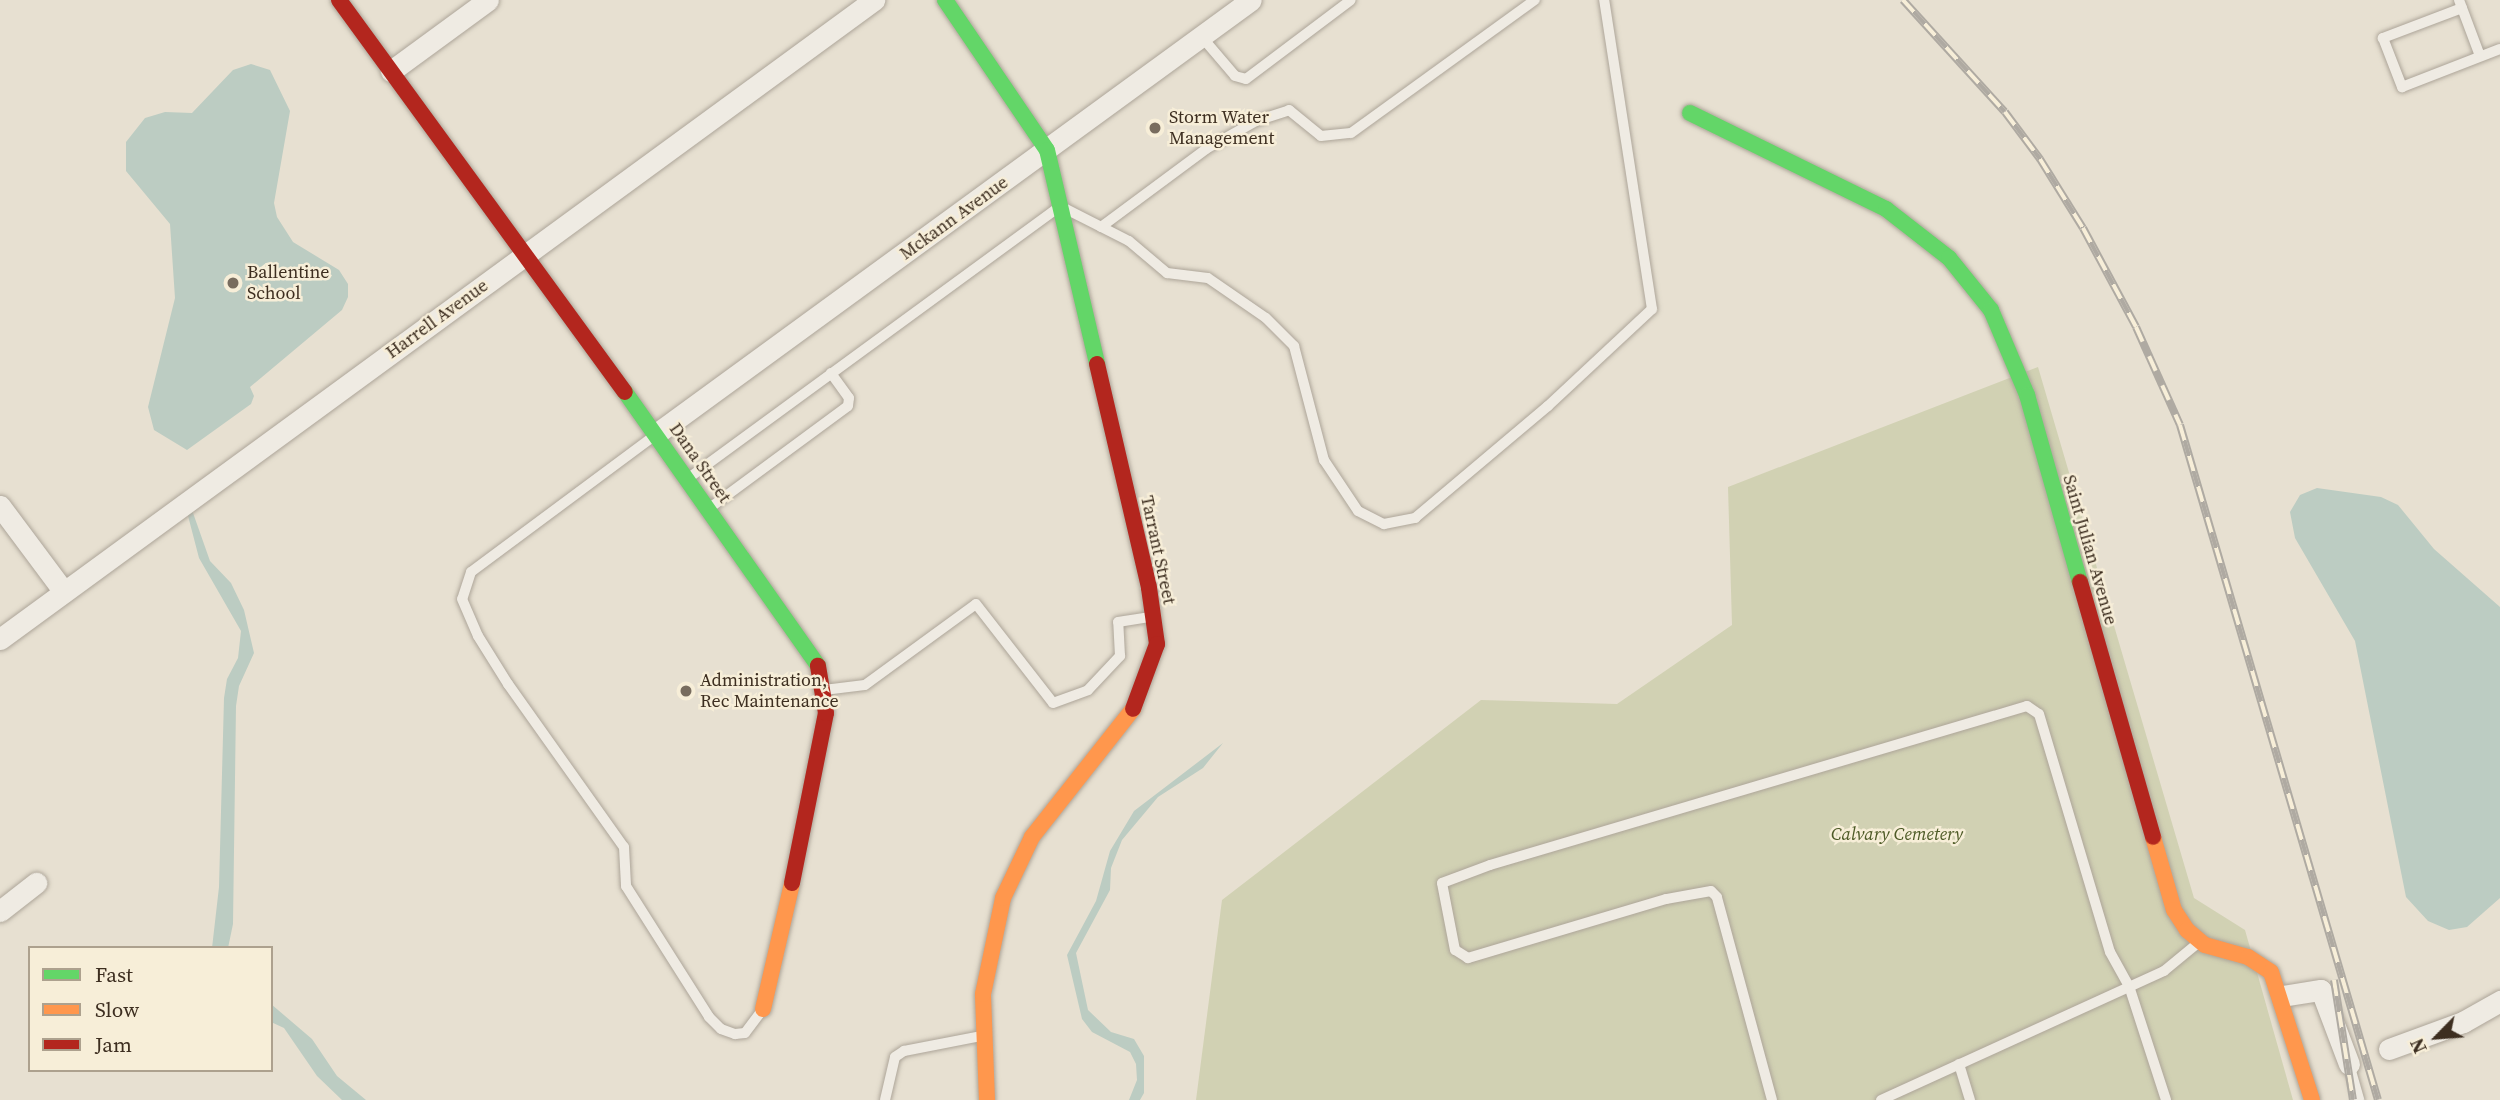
<!DOCTYPE html>
<style>
body{margin:0}
#map{position:relative;width:2500px;height:1100px;overflow:hidden;background:#e7e0d1;font-family:"Source Serif 4",serif}
div>[style]{position:absolute}
.cemetery>*{inset:0;background:#d1d1b3}
.water>*{inset:0;background:#bcccc2}
.roads{filter:drop-shadow(0 0 2px #ada599) drop-shadow(0 0 2px #ada599)}
.lane>*{height:10px;margin:-5px;padding:0 5px;transform-origin:5px;border-radius:5px;background:#efebe3}
.street>*{height:21px;margin:-10.5px;padding:0 10.5px;transform-origin:10.5px;border-radius:10.5px;background:#efebe3}
.fast>*{height:16px;margin:-8px;padding:0 8px;transform-origin:8px;border-radius:8px;background:#63d668}
.slow>*{height:16px;margin:-8px;padding:0 8px;transform-origin:8px;border-radius:8px;background:#ff974d}
.jam>*{height:16px;margin:-8px;padding:0 8px;transform-origin:8px;border-radius:8px;background:#b3261e}
.rail>*{height:8px;margin-top:-4px;transform-origin:0;background:repeating-linear-gradient(90deg,#f7eed8 0 16px,#afaaa2 0 32px);box-sizing:border-box;border-block:2px solid #afaaa2}
.dots>*{width:19px;height:19px;translate:-50% -50%;box-sizing:border-box;border:4px solid #f7eed8;border-radius:50%}
span{translate:-50% -50%;white-space:nowrap;text-align:center;line-height:1.15;-webkit-text-stroke:5px #f7eed8;paint-order:stroke}
.poi-label{font-size:18px;color:#3d2e20}
.left{translate:0 -50%;text-align:left}
.street-label{font-size:18px;color:#3d2e20}
.park-label{font-size:18px;color:#4d5a26;font-style:italic}
.legend{position:absolute;left:28px;top:946px;width:245px;height:126px;box-sizing:border-box;background:#f7eed8;border:2px solid #ada18e;margin:0;padding:9px 12px;list-style:none;font-size:21px;color:#3d2e20}
.legend li{display:flex;align-items:center;gap:14px;height:35px}
.legend b{width:35px;border:2px solid #ada18e}
.north{position:absolute;left:2402px;top:1002px;width:70px;height:70px;-webkit-text-stroke:5px #f7eed8;paint-order:stroke;rotate:245deg;font-size:19px;font-weight:700;line-height:28px;text-align:center;color:#3d2e20}
.north::after{content:'';display:block;margin:auto;width:24px;height:32px;background:#3d2e20;clip-path:polygon(50% 0,100% 100%,50% 72%,0 100%)}
</style>
<div id="map">
<div class="cemetery">
<div style="clip-path:polygon(2038px 367px,2194px 898px,2245px 930px,2293px 1100px,1196px 1100px,1222px 900px,1481px 700px,1617px 704px,1732px 625px,1728px 487px)"></div>
</div>
<div class="water">
<div style="clip-path:polygon(251px 64px,270px 70px,290px 111px,274px 203px,277px 217px,293px 242px,339px 270px,348px 284px,348px 297px,342px 310px,250px 387px,254px 396px,251px 404px,187px 450px,154px 430px,148px 407px,175px 298px,170px 224px,126px 171px,126px 142px,145px 118px,165px 112px,192px 113px,233px 70px)"></div>
<div style="clip-path:polygon(2317px 488px,2381px 497px,2398px 505px,2434px 549px,2500px 607px,2500px 898px,2467px 927px,2449px 930px,2428px 921px,2406px 897px,2355px 641px,2295px 538px,2290px 512px,2300px 495px)"></div>
<div style="clip-path:polygon(192px 510px,210px 561px,231px 583px,244px 610px,254px 653px,239px 686px,236px 706px,233px 924px,228px 948px,212px 948px,219px 887px,224px 698px,227px 679px,238px 658px,241px 631px,199px 558px,187px 512px)"></div>
<div style="clip-path:polygon(1223px 743px,1203px 768px,1158px 797px,1122px 840px,1111px 868px,1110px 890px,1076px 953px,1088px 1010px,1111px 1032px,1134px 1039px,1144px 1056px,1144px 1093px,1140px 1100px,1129px 1100px,1137px 1080px,1136px 1064px,1130px 1052px,1092px 1032px,1082px 1019px,1067px 955px,1096px 901px,1110px 851px,1134px 811px)"></div>
<div style="clip-path:polygon(271px 1004px,312px 1039px,337px 1076px,366px 1100px,342px 1100px,317px 1076px,284px 1028px,271px 1022px)"></div>
</div>
<div class="roads">
<div class="lane">
<div style="left:2459px;top:0;width:60px;rotate:69.4deg"></div>
<div style="left:2462px;top:8px;width:85px;rotate:159.2deg"></div>
<div style="left:2383px;top:38px;width:53px;rotate:68.8deg"></div>
<div style="left:2402px;top:87px;width:105px;rotate:-21.2deg"></div>
<div style="left:1201px;top:36px;width:52px;rotate:49.6deg"></div>
<div style="left:1235px;top:76px;width:11px;rotate:15deg"></div>
<div style="left:1246px;top:79px;width:131px;rotate:-37deg"></div>
<div style="left:1101px;top:227px;width:131px;rotate:-36.6deg"></div>
<div style="left:1206px;top:149px;width:57px;rotate:-29.2deg"></div>
<div style="left:1256px;top:121px;width:35px;rotate:-18deg"></div>
<div style="left:1289px;top:110px;width:41px;rotate:39.1deg"></div>
<div style="left:1321px;top:136px;width:30px;rotate:-6deg"></div>
<div style="left:1351px;top:133px;width:227px;rotate:-35.9deg"></div>
<div style="left:654px;top:436px;width:228px;rotate:143.4deg"></div>
<div style="left:471px;top:572px;width:28px;rotate:108deg"></div>
<div style="left:462px;top:599px;width:40px;rotate:66.6deg"></div>
<div style="left:478px;top:636px;width:57px;rotate:58deg"></div>
<div style="left:508px;top:684px;width:200px;rotate:54.6deg"></div>
<div style="left:624px;top:847px;width:39px;rotate:87deg"></div>
<div style="left:626px;top:886px;width:155px;rotate:57.6deg"></div>
<div style="left:709px;top:1017px;width:17px;rotate:45deg"></div>
<div style="left:721px;top:1029px;width:15px;rotate:20deg"></div>
<div style="left:735px;top:1034px;width:10px;rotate:-6deg"></div>
<div style="left:745px;top:1033px;width:30px;rotate:-53deg"></div>
<div style="left:690px;top:477px;width:459px;rotate:-36.2deg"></div>
<div style="left:1060px;top:206px;width:77px;rotate:26.9deg"></div>
<div style="left:1129px;top:241px;width:50px;rotate:40.1deg"></div>
<div style="left:1167px;top:273px;width:41px;rotate:7deg"></div>
<div style="left:1208px;top:278px;width:70px;rotate:34.6deg"></div>
<div style="left:1266px;top:318px;width:40px;rotate:45deg"></div>
<div style="left:1294px;top:346px;width:118px;rotate:75.3deg"></div>
<div style="left:1324px;top:460px;width:61px;rotate:56.3deg"></div>
<div style="left:1358px;top:511px;width:29px;rotate:27deg"></div>
<div style="left:1384px;top:524px;width:32px;rotate:-11deg"></div>
<div style="left:1415px;top:518px;width:174px;rotate:-40.1deg"></div>
<div style="left:1548px;top:406px;width:142px;rotate:-43deg"></div>
<div style="left:1652px;top:309px;width:313px;rotate:-98.8deg"></div>
<div style="left:711px;top:507px;width:170px;rotate:-36.4deg"></div>
<div style="left:848px;top:406px;width:8px;rotate:-83deg"></div>
<div style="left:849px;top:398px;width:31px;rotate:-126deg"></div>
<div style="left:824px;top:690px;width:41px;rotate:-7deg"></div>
<div style="left:865px;top:685px;width:137px;rotate:-36.1deg"></div>
<div style="left:976px;top:604px;width:125px;rotate:52.1deg"></div>
<div style="left:1053px;top:703px;width:37px;rotate:-20deg"></div>
<div style="left:1088px;top:690px;width:47px;rotate:-46.7deg"></div>
<div style="left:1120px;top:656px;width:34px;rotate:-93deg"></div>
<div style="left:1118px;top:622px;width:33px;rotate:-9deg"></div>
<div style="left:1959px;top:1064px;width:38px;rotate:73deg"></div>
<div style="left:2349px;top:1064px;width:37px;rotate:74deg"></div>
<div style="left:885px;top:1100px;width:44px;rotate:-76.9deg"></div>
<div style="left:895px;top:1057px;width:11px;rotate:-34deg"></div>
<div style="left:904px;top:1051px;width:78px;rotate:-11deg"></div>
<div style="left:1772px;top:1100px;width:210px;rotate:-105.2deg"></div>
<div style="left:1717px;top:897px;width:8px;rotate:-135deg"></div>
<div style="left:1711px;top:891px;width:46px;rotate:169.9deg"></div>
<div style="left:1666px;top:899px;width:207px;rotate:163.4deg"></div>
<div style="left:1468px;top:958px;width:15px;rotate:-148deg"></div>
<div style="left:1455px;top:950px;width:68px;rotate:-101deg"></div>
<div style="left:1442px;top:883px;width:51px;rotate:-20.6deg"></div>
<div style="left:1490px;top:865px;width:560px;rotate:-16.49deg"></div>
<div style="left:2027px;top:706px;width:14px;rotate:34deg"></div>
<div style="left:2039px;top:714px;width:248px;rotate:73.4deg"></div>
<div style="left:2110px;top:952px;width:39px;rotate:61deg"></div>
<div style="left:2129px;top:986px;width:120px;rotate:72deg"></div>
<div style="left:1881px;top:1100px;width:311px;rotate:-24.5deg"></div>
<div style="left:2164px;top:971px;width:44px;rotate:-39.5deg"></div>
</div>
<div class="street">
<div style="left:391px;top:71px;width:120px;rotate:-36.2deg"></div>
<div style="left:656px;top:434px;width:736px;rotate:-36.11deg"></div>
<div style="left:0;top:506px;width:107px;rotate:53.3deg"></div>
<div style="left:0;top:639px;width:1083px;rotate:-36.17deg"></div>
<div style="left:0;top:911px;width:46px;rotate:-37.9deg"></div>
<div style="left:2282px;top:996px;width:39px;rotate:-9deg"></div>
<div style="left:2321px;top:990px;width:79px;rotate:69.3deg"></div>
<div style="left:2389px;top:1049px;width:79px;rotate:-20deg"></div>
<div style="left:2463px;top:1022px;width:43px;rotate:-29.6deg"></div>
</div>
<div class="fast">
<div style="left:945px;top:0;width:181px;rotate:55.8deg"></div>
<div style="left:1047px;top:150px;width:220px;rotate:76.8deg"></div>
<div style="left:1690px;top:113px;width:218px;rotate:26.1deg"></div>
<div style="left:1886px;top:209px;width:80px;rotate:37.9deg"></div>
<div style="left:1949px;top:258px;width:67px;rotate:51.1deg"></div>
<div style="left:1991px;top:310px;width:92px;rotate:67deg"></div>
<div style="left:2027px;top:395px;width:194px;rotate:74.2deg"></div>
<div style="left:625px;top:392px;width:335px;rotate:54.8deg"></div>
</div>
<div class="slow">
<div style="left:2153px;top:837px;width:76px;rotate:74deg"></div>
<div style="left:2174px;top:910px;width:24px;rotate:57deg"></div>
<div style="left:2187px;top:930px;width:23px;rotate:40deg"></div>
<div style="left:2205px;top:945px;width:45px;rotate:15.6deg"></div>
<div style="left:2248px;top:957px;width:27px;rotate:33deg"></div>
<div style="left:2271px;top:972px;width:134px;rotate:72.2deg"></div>
<div style="left:763px;top:1009px;width:129px;rotate:-77deg"></div>
<div style="left:987px;top:1100px;width:106px;rotate:-92.2deg"></div>
<div style="left:983px;top:994px;width:98px;rotate:-78.2deg"></div>
<div style="left:1003px;top:898px;width:68px;rotate:-64.6deg"></div>
<div style="left:1032px;top:837px;width:163px;rotate:-51.7deg"></div>
</div>
<div class="jam">
<div style="left:339px;top:0;width:485px;rotate:53.9deg"></div>
<div style="left:1097px;top:364px;width:230px;rotate:76.9deg"></div>
<div style="left:1149px;top:588px;width:57px;rotate:81.9deg"></div>
<div style="left:1157px;top:644px;width:69px;rotate:110.3deg"></div>
<div style="left:2080px;top:582px;width:265px;rotate:74deg"></div>
<div style="left:792px;top:883px;width:173px;rotate:-78.7deg"></div>
<div style="left:826px;top:713px;width:48px;rotate:-99.7deg"></div>
</div>
</div>
<div class="rail">
<div style="left:1903px;top:0;width:151px;rotate:47.7deg"></div>
<div style="left:2005px;top:112px;width:59px;rotate:53.3deg"></div>
<div style="left:2040px;top:159px;width:81px;rotate:58.1deg"></div>
<div style="left:2083px;top:228px;width:112px;rotate:61.8deg"></div>
<div style="left:2136px;top:327px;width:107px;rotate:65.8deg"></div>
<div style="left:2180px;top:425px;width:703px;rotate:73.65deg"></div>
<div style="left:2334px;top:980px;width:121px;rotate:81deg"></div>
</div>
<div class="dots">
<div style="left:1155px;top:128px;background:#786c5e"></div>
<div style="left:233px;top:283px;background:#786c5e"></div>
<div style="left:686px;top:691px;background:#786c5e"></div>
</div>
<div class="poi-label">
<span class="left" style="left:1169px;top:128px">Storm Water<br>Management</span>
<span class="left" style="left:247px;top:283px">Ballentine<br>School</span>
<span class="left" style="left:700px;top:691px">Administration,<br>Rec Maintenance</span>
</div>
<div class="street-label">
<span style="left:954px;top:218px;rotate:-36deg">Mckann Avenue</span>
<span style="left:437px;top:319px;rotate:-36deg">Harrell Avenue</span>
<span style="left:700px;top:463px;rotate:55deg">Dana Street</span>
<span style="left:1158px;top:550px;rotate:78deg">Tarrant Street</span>
<span style="left:2090px;top:550px;rotate:74deg">Saint Julian Avenue</span>
</div>
<div class="park-label">
<span style="left:1897px;top:834px">Calvary Cemetery</span>
</div>
<ul class="legend">
<li><b style="height:9px;background:#63d668"></b>Fast</li>
<li><b style="height:9px;background:#ff974d"></b>Slow</li>
<li><b style="height:9px;background:#b3261e"></b>Jam</li>
</ul>
<div class="north">N</div>
</div>
